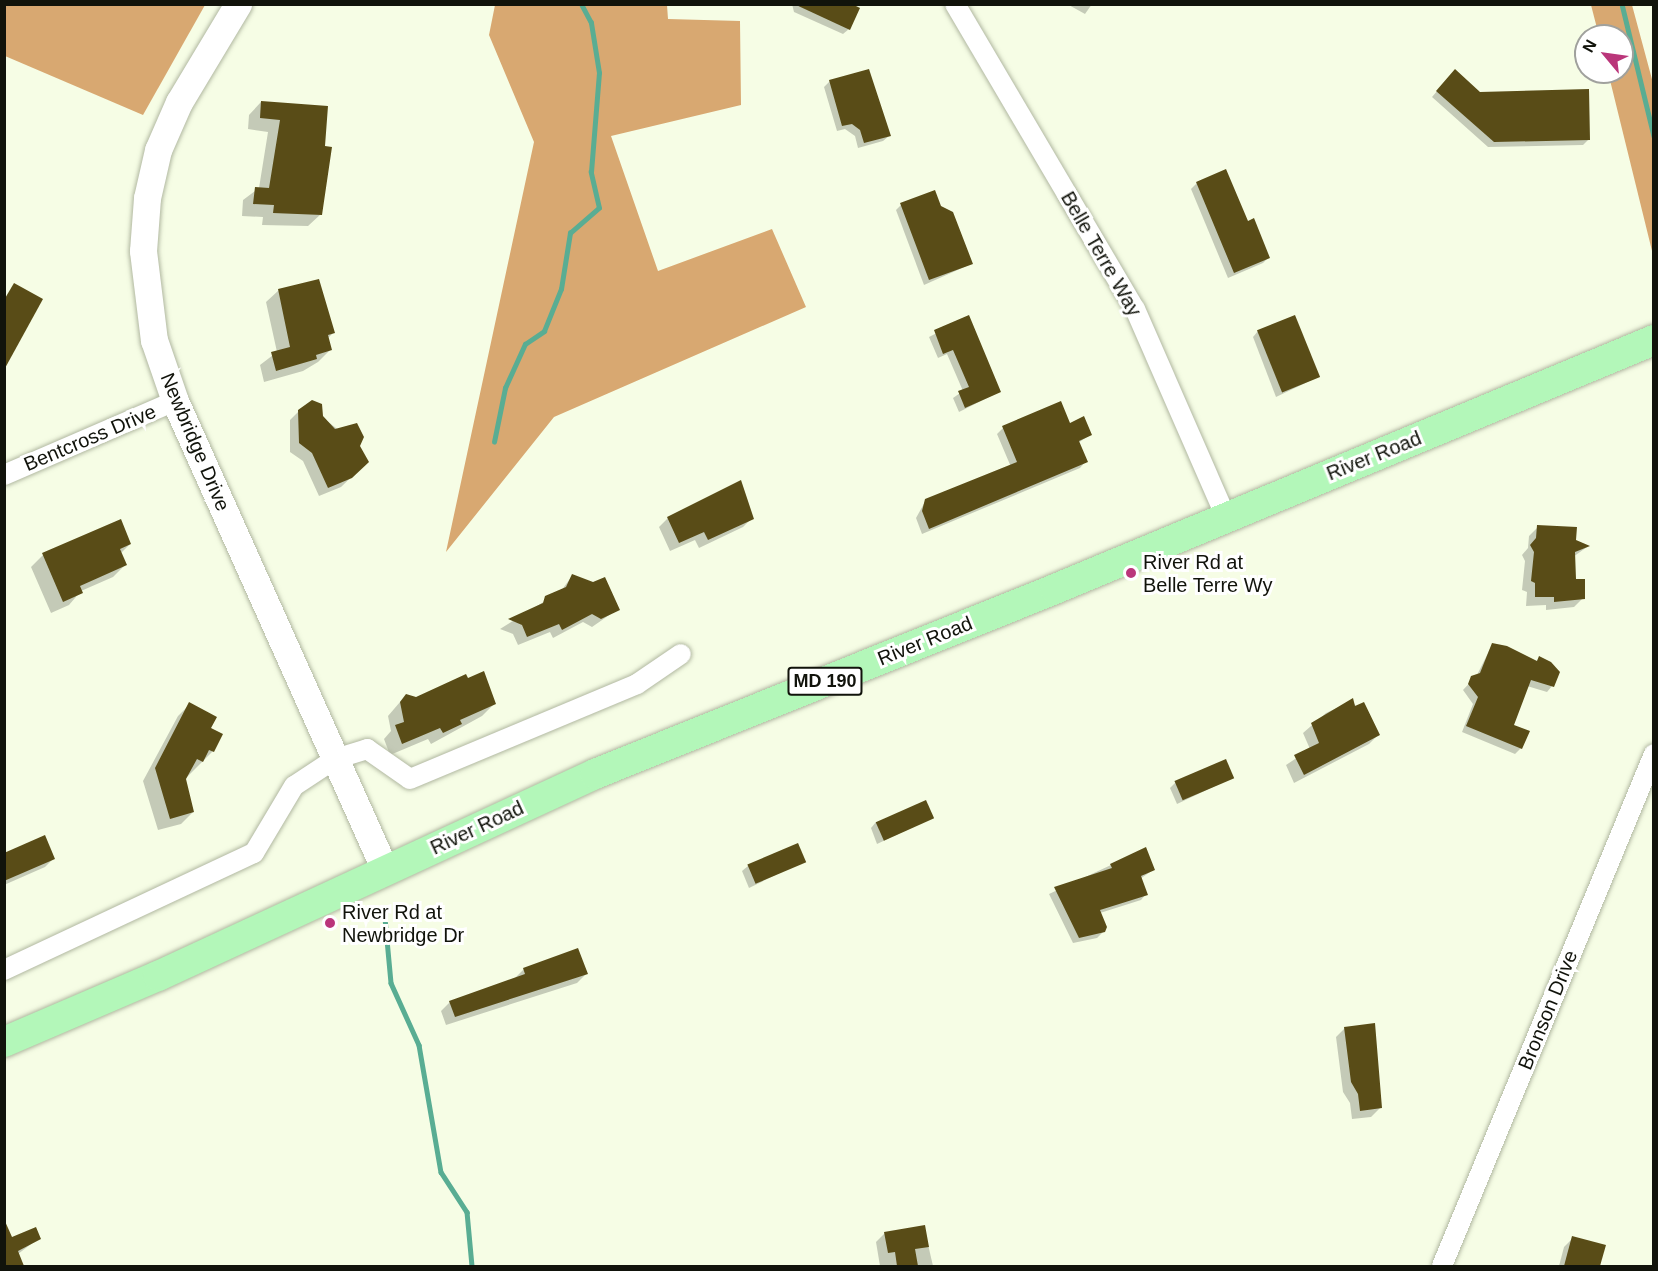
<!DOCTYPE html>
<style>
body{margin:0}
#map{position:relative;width:1658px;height:1271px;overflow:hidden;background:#f6fde5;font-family:Helvetica,sans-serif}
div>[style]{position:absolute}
.forest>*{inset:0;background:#d8a871}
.shadow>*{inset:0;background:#0003}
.stream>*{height:4.5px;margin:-2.25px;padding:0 2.25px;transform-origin:2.25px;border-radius:2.25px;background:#59ad93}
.building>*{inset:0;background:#594c17;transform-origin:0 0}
.roads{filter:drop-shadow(0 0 2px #b1b8a1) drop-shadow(0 0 2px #b1b8a1)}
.street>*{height:20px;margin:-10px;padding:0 10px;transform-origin:10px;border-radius:10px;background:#fff}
.secondary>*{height:27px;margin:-13.5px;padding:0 13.5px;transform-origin:13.5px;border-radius:13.5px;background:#fff}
.primary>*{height:30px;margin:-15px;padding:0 15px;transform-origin:15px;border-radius:15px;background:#b3f7b9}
.dots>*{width:16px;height:16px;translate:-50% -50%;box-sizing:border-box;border:3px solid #fff;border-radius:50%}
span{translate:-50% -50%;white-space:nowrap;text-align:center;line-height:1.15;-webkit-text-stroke:6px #fff;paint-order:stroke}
.shield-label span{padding:2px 4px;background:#fff;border:2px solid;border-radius:4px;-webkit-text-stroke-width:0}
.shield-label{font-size:18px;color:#11130b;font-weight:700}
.street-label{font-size:20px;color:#11130b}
.poi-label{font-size:20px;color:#11130b}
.left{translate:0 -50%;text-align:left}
.frame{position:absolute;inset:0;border:6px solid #11130b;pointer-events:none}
.north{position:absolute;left:1574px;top:24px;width:60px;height:60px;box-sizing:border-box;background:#fff;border:2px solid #a0a19d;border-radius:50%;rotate:299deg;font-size:16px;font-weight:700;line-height:24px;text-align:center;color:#11130b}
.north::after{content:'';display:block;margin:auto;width:21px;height:27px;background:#ba367a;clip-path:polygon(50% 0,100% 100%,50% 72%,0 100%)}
</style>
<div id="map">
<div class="forest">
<div style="clip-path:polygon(5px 4px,205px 4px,205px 5px,143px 115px,5px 56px)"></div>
<div style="clip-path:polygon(495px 5px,667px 5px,668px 19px,740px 21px,741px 105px,611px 136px,658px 271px,772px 229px,806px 307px,554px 417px,446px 552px,534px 142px,489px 35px)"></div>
<div style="clip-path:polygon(1591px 5px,1632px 5px,1653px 83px,1653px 255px,1608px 72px,1622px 72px,1622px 36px,1599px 36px)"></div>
</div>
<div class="shadow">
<div style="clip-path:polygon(792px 4px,848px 4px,849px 29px,843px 34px,794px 12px)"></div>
<div style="clip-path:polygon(1067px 4px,1092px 4px,1085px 14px)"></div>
<div style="clip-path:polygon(1449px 77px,1480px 94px,1589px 139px,1583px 145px,1488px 147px,1432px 97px)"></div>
<div style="clip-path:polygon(830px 81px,889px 136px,883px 141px,858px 148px,855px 136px,845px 129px,837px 131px,824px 87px)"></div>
<div style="clip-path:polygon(261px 102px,326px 108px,321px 214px,308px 226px,262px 225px,263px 217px,242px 216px,243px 200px,259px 188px,268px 132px,248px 129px,249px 115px)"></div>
<div style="clip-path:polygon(1197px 183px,1247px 223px,1268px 258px,1263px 263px,1228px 278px,1191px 189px)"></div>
<div style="clip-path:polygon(901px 205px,940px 207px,971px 264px,924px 285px,896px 210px)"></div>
<div style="clip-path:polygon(279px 290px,333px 333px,327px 339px,330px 350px,318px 362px,303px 371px,264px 382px,260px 365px,277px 352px,266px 302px)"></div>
<div style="clip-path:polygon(968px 317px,999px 392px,959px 412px,953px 398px,963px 391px,947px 354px,938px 358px,929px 337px)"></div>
<div style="clip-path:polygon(1258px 331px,1318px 377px,1276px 397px,1253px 337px)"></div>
<div style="clip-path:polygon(299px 411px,322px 417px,359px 446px,367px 462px,341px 487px,319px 496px,303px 461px,290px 452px,290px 420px)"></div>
<div style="clip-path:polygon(1069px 425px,1090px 435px,1078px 443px,1086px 461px,1080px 468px,922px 534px,916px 518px,926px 500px,1011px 467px,997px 434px,1003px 428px)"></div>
<div style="clip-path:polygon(740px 482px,752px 518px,743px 527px,699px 548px,695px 540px,670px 551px,659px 527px,668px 518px)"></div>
<div style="clip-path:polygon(1538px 527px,1587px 547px,1573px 557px,1574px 580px,1583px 598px,1574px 607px,1546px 610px,1546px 605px,1526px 606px,1527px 592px,1522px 590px,1525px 561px,1522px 555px,1528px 548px,1529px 536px)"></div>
<div style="clip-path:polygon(130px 544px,120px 554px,125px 565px,113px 577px,81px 591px,69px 605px,51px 613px,31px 567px,43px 555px)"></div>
<div style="clip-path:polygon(572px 576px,618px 609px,592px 627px,583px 622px,553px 638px,550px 632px,518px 645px,513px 634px,500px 629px,561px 591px)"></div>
<div style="clip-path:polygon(1492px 645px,1536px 662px,1539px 658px,1552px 686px,1547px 692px,1527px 686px,1512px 725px,1521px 748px,1515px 754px,1462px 732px,1473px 704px,1463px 690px,1477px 675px)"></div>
<div style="clip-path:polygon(467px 680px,494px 704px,482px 716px,431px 744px,428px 739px,390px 755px,384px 739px,391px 731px,388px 716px,406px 695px,416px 699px)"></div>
<div style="clip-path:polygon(1352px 701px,1378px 735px,1369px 744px,1294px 783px,1286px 765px,1310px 749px,1303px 733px,1326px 713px)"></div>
<div style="clip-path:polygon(190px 704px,209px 728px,213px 751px,185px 779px,193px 812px,181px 824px,158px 830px,143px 781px,178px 716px)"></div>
<div style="clip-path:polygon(1232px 778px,1177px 804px,1170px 788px,1176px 782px)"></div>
<div style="clip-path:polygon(932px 818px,877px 844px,871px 828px,876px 822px)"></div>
<div style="clip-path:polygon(4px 854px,54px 858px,45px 867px,4px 885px)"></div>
<div style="clip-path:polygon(804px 861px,749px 888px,742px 871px,748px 866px)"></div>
<div style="clip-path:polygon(1111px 865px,1153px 870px,1140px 879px,1146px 894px,1141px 900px,1100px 913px,1104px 931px,1097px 938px,1073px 943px,1049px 894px)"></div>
<div style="clip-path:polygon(524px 969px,586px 974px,577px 983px,446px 1025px,441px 1011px,450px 1002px,515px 978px)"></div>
<div style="clip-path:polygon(1345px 1028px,1380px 1108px,1371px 1117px,1352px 1119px,1350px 1103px,1343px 1092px,1336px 1037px)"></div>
<div style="clip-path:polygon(924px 1227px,933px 1266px,880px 1266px,876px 1242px,885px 1233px)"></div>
<div style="clip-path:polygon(39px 1238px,18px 1254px,23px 1266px,4px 1266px,4px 1242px)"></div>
<div style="clip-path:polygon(1573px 1238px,1604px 1247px,1599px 1266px,1559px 1266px,1564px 1247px)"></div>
</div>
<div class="stream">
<div style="left:1622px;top:4px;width:136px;rotate:76.4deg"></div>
<div style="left:494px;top:442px;width:55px;rotate:-78.5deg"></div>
<div style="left:505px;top:388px;width:48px;rotate:-65.6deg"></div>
<div style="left:525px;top:344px;width:23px;rotate:-34deg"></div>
<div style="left:544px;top:331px;width:45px;rotate:-68deg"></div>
<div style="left:561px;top:289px;width:57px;rotate:-80.9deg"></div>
<div style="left:570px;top:233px;width:38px;rotate:-41deg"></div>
<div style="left:599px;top:208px;width:37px;rotate:-103deg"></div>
<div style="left:591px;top:172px;width:99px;rotate:-85.4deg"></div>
<div style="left:599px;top:73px;width:51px;rotate:-99.1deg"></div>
<div style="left:591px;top:23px;width:21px;rotate:-118deg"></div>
<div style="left:385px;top:918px;width:65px;rotate:84.7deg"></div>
<div style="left:391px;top:983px;width:68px;rotate:65.7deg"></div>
<div style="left:419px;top:1045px;width:129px;rotate:80.2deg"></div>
<div style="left:441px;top:1172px;width:48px;rotate:57deg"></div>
<div style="left:467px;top:1212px;width:54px;rotate:84.7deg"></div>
</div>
<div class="building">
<div style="clip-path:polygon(794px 4px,852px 4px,860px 8px,850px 30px)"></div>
<div style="clip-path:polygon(869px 69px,891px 136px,864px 143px,860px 130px,852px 124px,842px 126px,829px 80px)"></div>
<div style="clip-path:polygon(1455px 69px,1480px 92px,1589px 89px,1590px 140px,1494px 142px,1436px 91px)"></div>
<div style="clip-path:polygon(261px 101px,328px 106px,325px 146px,332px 147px,322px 215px,273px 213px,274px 205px,253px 204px,255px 187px,269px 188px,280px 120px,260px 118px)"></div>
<div style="clip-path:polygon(1226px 169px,1248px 221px,1254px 218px,1270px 258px,1234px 273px,1196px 182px)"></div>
<div style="clip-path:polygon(935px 190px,941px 206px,953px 212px,973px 264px,929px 280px,900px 203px)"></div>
<div style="clip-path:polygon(319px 279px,335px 333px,328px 335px,332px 350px,316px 355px,317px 359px,276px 371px,271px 352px,290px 347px,278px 289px)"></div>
<div style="clip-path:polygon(14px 283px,43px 299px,4px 370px,4px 300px)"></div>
<div style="clip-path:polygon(969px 315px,1001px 392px,965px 408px,958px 391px,969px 387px,953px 350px,943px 354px,934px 330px)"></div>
<div style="left:1295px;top:315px;width:67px;height:41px;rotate:68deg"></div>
<div style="clip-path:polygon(312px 400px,322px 404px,323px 416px,335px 429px,357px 423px,364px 437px,360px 446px,369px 462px,352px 478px,328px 488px,312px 453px,299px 443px,298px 410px)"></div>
<div style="clip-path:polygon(1061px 401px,1070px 423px,1084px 416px,1092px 435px,1079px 441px,1088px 462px,929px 529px,922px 511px,925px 499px,1017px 462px,1002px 426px)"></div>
<div style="clip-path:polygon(741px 480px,754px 519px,708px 540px,704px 532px,679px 543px,667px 517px)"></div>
<div style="clip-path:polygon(121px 519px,131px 544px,120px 549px,127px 565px,80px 586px,83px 593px,63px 602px,42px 553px)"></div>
<div style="clip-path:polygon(1537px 525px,1577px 527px,1576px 540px,1590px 546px,1575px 552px,1576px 579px,1585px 579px,1585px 599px,1554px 602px,1554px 597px,1535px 597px,1535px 583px,1531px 581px,1534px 552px,1530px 545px,1536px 538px)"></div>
<div style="clip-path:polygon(572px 574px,593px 582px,605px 577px,620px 610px,601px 619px,592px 614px,562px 630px,559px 624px,527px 637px,522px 625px,508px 619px,543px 603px,545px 596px,566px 587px)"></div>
<div style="clip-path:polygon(1492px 643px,1507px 646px,1537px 661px,1539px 656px,1551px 662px,1560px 672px,1554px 687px,1531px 680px,1514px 725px,1530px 731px,1522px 749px,1466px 726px,1478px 697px,1468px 684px,1471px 676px,1480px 673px)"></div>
<div style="clip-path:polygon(484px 671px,496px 704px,460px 720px,462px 724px,443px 733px,440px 728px,402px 744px,395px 725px,404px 722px,400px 702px,406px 694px,416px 697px,466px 674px,468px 678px)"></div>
<div style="clip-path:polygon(1353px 698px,1355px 706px,1364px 702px,1380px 735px,1304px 775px,1294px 755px,1319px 743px,1311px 723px)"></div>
<div style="clip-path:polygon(189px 702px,217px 717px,211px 728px,223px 734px,214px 752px,209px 750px,203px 762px,197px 759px,186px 779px,194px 812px,170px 819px,155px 768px)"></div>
<div style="left:1226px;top:759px;width:21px;height:56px;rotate:67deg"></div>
<div style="left:926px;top:800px;width:20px;height:55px;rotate:66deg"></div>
<div style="clip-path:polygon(45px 835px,55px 859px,4px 881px,4px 853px)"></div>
<div style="left:798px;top:843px;width:21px;height:55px;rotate:67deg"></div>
<div style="clip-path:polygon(1146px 847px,1155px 870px,1141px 876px,1148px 895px,1100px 910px,1107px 927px,1105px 932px,1079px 938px,1054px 887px,1112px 868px,1110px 864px)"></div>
<div style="clip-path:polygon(578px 948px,588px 974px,455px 1017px,449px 1001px,525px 974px,523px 968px)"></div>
<div style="clip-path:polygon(1375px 1023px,1382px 1108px,1360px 1111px,1358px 1094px,1351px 1082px,1344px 1027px)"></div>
<div style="clip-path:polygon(4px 1219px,12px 1237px,36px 1227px,41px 1239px,18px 1251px,24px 1266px,4px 1266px)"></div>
<div style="clip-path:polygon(925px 1225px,929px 1247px,915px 1249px,918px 1266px,897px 1266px,895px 1252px,888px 1253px,884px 1232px)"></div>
<div style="clip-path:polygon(1572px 1236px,1606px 1245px,1600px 1266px,1564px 1266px)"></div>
</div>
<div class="roads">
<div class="street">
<div style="left:955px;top:4px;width:354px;rotate:59.5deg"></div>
<div style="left:1135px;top:309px;width:225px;rotate:66.4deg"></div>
<div style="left:4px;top:475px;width:186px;rotate:-23.4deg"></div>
<div style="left:4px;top:970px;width:276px;rotate:-25.1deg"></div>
<div style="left:254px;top:853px;width:78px;rotate:-59.2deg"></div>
<div style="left:294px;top:786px;width:49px;rotate:-33.4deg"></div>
<div style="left:335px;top:759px;width:34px;rotate:-17deg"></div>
<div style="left:367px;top:749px;width:52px;rotate:34.9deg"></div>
<div style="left:410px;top:779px;width:246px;rotate:-22.7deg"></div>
<div style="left:637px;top:684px;width:53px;rotate:-34.3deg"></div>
<div style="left:1442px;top:1266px;width:554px;rotate:-67.51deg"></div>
</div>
<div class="secondary">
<div style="left:238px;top:4px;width:114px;rotate:121deg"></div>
<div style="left:179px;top:102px;width:52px;rotate:113.6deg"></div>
<div style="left:158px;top:150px;width:49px;rotate:102.9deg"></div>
<div style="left:147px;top:198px;width:53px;rotate:94.3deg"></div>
<div style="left:143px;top:251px;width:90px;rotate:83deg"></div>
<div style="left:154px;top:340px;width:65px;rotate:71deg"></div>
<div style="left:175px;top:401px;width:514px;rotate:65.88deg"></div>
</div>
<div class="primary">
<div style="left:4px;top:1042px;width:168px;rotate:-23.2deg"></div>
<div style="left:158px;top:976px;width:481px;rotate:-24.8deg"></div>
<div style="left:595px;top:774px;width:496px;rotate:-21.9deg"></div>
<div style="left:1055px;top:589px;width:649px;rotate:-22.57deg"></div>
</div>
</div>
<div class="dots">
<div style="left:1131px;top:573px;background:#ba367a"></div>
<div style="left:330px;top:923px;background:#ba367a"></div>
</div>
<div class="shield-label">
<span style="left:825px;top:681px">MD 190</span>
</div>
<div class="street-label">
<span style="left:1101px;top:254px;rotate:60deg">Belle Terre Way</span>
<span style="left:90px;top:438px;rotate:-23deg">Bentcross Drive</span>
<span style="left:195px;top:442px;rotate:67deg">Newbridge Drive</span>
<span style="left:1374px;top:456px;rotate:-22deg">River Road</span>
<span style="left:925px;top:641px;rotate:-22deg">River Road</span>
<span style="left:477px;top:828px;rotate:-25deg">River Road</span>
<span style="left:1548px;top:1010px;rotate:-68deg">Bronson Drive</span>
</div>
<div class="poi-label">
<span class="left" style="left:1143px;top:574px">River Rd at<br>Belle Terre Wy</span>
<span class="left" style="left:342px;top:924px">River Rd at<br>Newbridge Dr</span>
</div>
<div class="frame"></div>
<div class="north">N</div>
</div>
